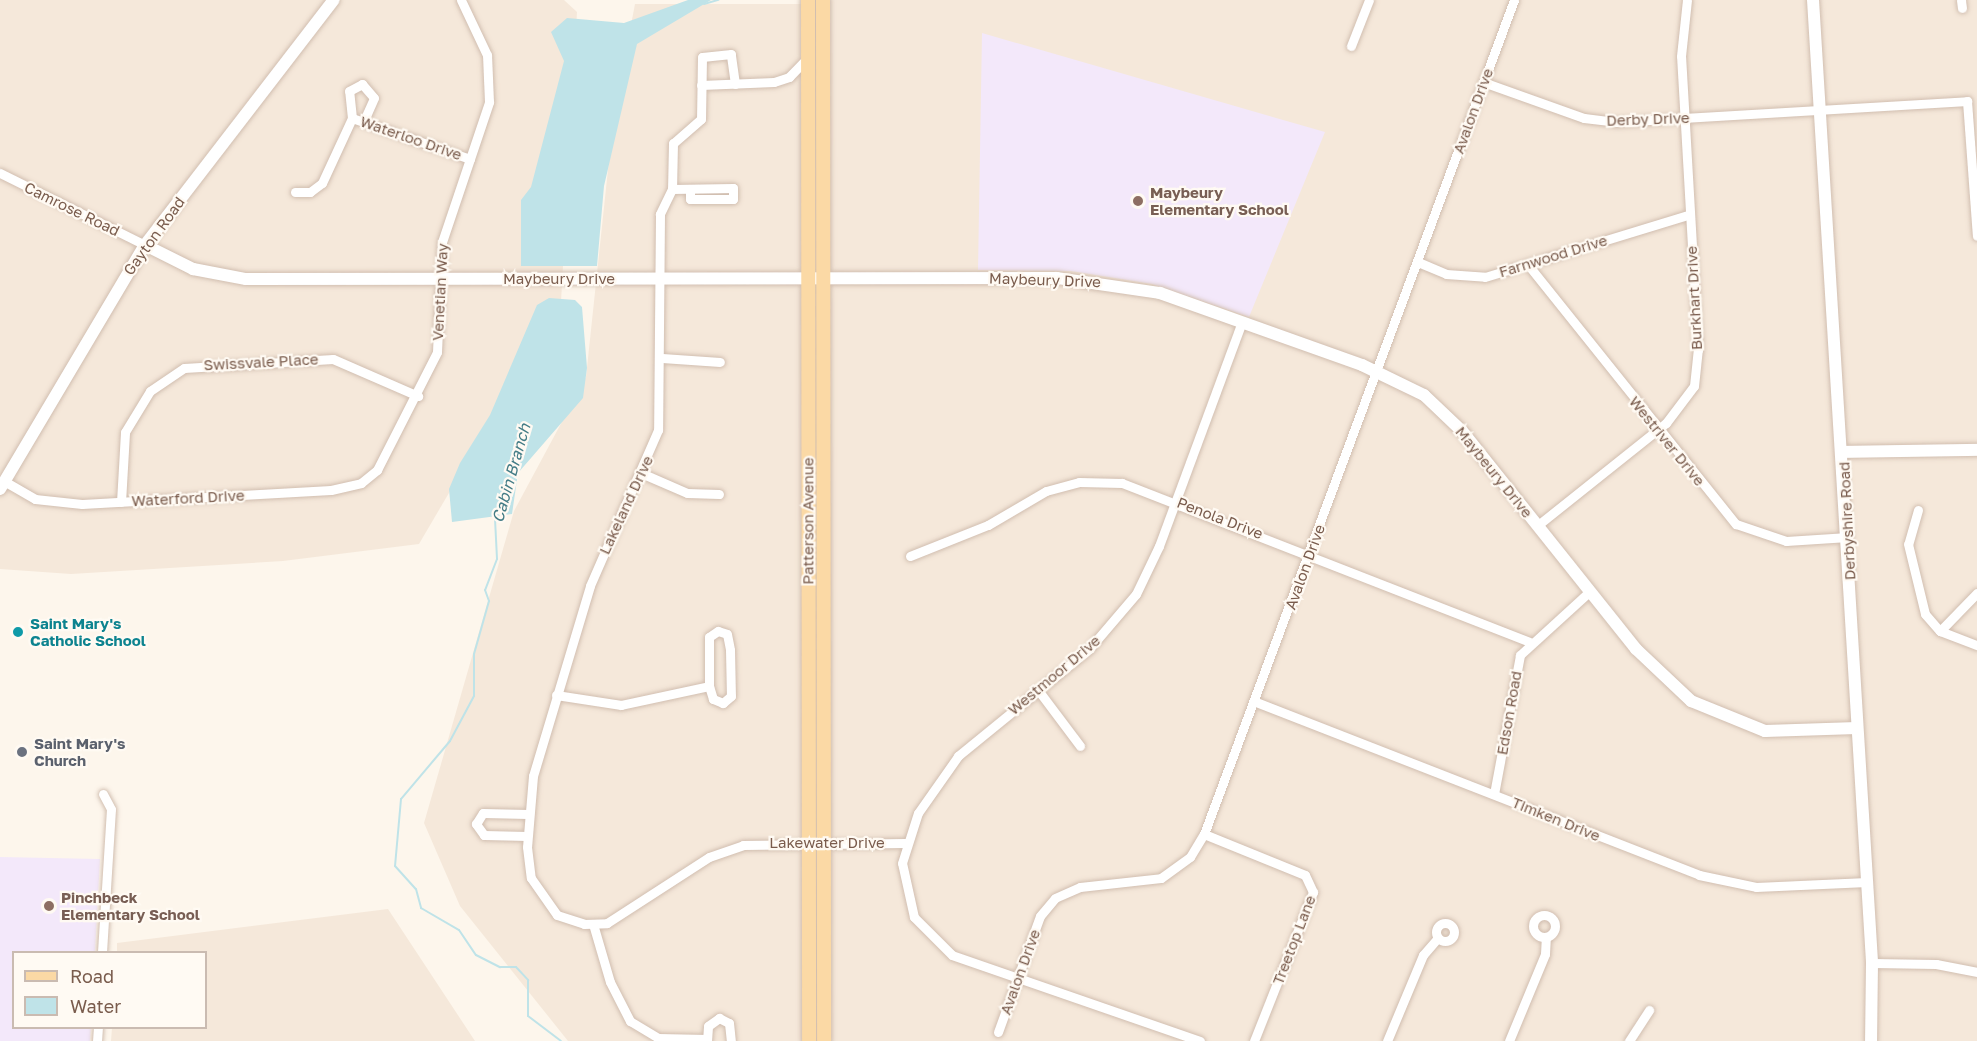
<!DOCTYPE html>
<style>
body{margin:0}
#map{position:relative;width:1977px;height:1041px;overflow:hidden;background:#fdf6ec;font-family:"Golos Text",sans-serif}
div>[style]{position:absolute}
.residential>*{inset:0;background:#f5e8da;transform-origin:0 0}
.education>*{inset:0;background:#f3e8fa}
.water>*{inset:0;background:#bfe3e8}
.stream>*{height:2px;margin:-1px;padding:0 1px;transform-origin:1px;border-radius:1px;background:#bfe3e8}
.roads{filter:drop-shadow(0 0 2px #d1beb0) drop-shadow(0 0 2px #d1beb0)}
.street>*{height:9px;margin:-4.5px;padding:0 4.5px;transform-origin:4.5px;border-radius:4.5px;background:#fff}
.street>.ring{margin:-4.5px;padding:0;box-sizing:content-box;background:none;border:9px solid #fff;border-radius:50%}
.secondary>*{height:12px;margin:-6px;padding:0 6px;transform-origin:6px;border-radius:6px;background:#fff}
.primary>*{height:14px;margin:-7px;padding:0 7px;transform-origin:7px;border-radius:7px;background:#fbd9a5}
.dots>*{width:16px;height:16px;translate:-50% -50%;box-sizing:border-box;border:3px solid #fffaf3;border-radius:50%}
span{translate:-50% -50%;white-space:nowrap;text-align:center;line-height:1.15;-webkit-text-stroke:4.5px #fffaf3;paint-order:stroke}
.street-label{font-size:15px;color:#7a5c4d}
.education-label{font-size:15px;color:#785e54;font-weight:700}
.left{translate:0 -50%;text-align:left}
.culture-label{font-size:15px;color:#0d838f;font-weight:700}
.worship-label{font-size:15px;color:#5b616d;font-weight:700}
.water-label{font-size:16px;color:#437c86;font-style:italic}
.legend{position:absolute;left:12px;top:951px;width:195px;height:78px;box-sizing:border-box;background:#fffaf3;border:2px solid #cabbb1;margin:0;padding:8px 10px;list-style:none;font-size:18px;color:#7a5c4d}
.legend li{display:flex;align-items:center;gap:12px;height:30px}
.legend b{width:30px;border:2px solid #cabbb1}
</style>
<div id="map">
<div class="residential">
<div style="clip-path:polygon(0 0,564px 0,577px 12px,561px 302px,419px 544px,283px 561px,71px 574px,0 569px)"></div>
<div style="left:823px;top:0;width:1154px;height:1041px"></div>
<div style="clip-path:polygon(635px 4px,808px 4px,809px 1041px,568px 1041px,460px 906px,424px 823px,514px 511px,586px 377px,614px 113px)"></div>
<div style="clip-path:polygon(388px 909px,475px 1041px,111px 1041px,112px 1028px,206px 1028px,206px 952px,117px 952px,117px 943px)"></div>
</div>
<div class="education">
<div style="clip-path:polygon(982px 33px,1325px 132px,1249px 317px,1152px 284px,1071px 271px,978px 270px)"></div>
<div style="clip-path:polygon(0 857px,100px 859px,95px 952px,14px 952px,14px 1028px,91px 1028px,90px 1041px,0 1041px)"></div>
</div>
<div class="water">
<div style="clip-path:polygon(688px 0,711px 0,637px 44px,604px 186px,597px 266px,521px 266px,521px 200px,531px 187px,564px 61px,551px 32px,567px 18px,624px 23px)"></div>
<div style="clip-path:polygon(549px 298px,575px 300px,582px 307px,587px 368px,583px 398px,518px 473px,512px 514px,452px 522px,449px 489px,460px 463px,490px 415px,537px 305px)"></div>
</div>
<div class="stream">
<div style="left:704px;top:4px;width:15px;rotate:-16deg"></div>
<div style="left:495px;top:519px;width:40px;rotate:87.1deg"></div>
<div style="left:497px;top:559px;width:33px;rotate:111deg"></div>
<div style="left:485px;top:590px;width:12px;rotate:70deg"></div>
<div style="left:489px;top:601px;width:55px;rotate:105.8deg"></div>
<div style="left:474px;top:654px;width:42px;rotate:90deg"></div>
<div style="left:474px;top:696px;width:51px;rotate:118.1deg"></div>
<div style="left:450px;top:741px;width:76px;rotate:130.2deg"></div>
<div style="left:401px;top:799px;width:67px;rotate:95.1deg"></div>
<div style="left:395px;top:866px;width:31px;rotate:48deg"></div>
<div style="left:416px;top:889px;width:20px;rotate:75deg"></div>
<div style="left:421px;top:908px;width:44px;rotate:30.1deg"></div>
<div style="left:459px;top:930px;width:30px;rotate:56deg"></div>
<div style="left:476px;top:955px;width:27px;rotate:27deg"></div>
<div style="left:500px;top:967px;width:16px"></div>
<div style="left:516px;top:967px;width:18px;rotate:47deg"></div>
<div style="left:528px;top:980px;width:36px;rotate:90deg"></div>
<div style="left:528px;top:1016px;width:41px;rotate:37.1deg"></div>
</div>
<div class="roads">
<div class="street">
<div style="left:1961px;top:0;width:8px;rotate:83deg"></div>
<div style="left:1351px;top:46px;width:49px;rotate:-68.6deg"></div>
<div style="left:1483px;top:82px;width:107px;rotate:19.6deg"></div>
<div style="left:1584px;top:118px;width:32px;rotate:7deg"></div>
<div style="left:1616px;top:122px;width:352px;rotate:-3.4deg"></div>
<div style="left:1967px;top:101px;width:135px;rotate:85.8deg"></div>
<div style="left:735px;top:84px;width:30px;rotate:-98deg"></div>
<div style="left:731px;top:54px;width:29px;rotate:174deg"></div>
<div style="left:702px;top:57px;width:62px;rotate:90.9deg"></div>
<div style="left:701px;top:119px;width:37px;rotate:139deg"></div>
<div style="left:673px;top:143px;width:46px;rotate:91.2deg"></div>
<div style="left:672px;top:189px;width:28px;rotate:116deg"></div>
<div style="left:660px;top:214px;width:216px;rotate:90.5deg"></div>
<div style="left:658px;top:430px;width:170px;rotate:113.6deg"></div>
<div style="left:590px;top:586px;width:198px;rotate:106.7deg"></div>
<div style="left:533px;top:776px;width:71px;rotate:94.8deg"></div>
<div style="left:527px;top:847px;width:31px;rotate:83deg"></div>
<div style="left:531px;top:878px;width:45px;rotate:54.9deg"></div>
<div style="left:557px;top:915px;width:28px;rotate:18deg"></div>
<div style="left:584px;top:924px;width:23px;rotate:-2deg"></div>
<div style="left:607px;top:923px;width:121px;rotate:-32.9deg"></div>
<div style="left:709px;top:857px;width:36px;rotate:-19deg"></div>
<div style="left:743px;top:845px;width:162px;rotate:-0.7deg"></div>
<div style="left:701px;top:85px;width:73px;rotate:-2.4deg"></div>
<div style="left:774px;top:82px;width:16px;rotate:-18deg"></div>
<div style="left:789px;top:77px;width:28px;rotate:-46deg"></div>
<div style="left:352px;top:118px;width:125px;rotate:19.2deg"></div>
<div style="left:352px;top:118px;width:27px;rotate:-96deg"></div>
<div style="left:349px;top:91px;width:15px;rotate:-28deg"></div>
<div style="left:362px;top:84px;width:18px;rotate:49deg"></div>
<div style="left:374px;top:98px;width:24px;rotate:114deg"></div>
<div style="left:0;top:173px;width:162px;rotate:26.4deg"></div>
<div style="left:672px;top:189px;width:61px;rotate:-0.9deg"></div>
<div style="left:733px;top:188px;width:11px;rotate:90deg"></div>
<div style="left:733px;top:199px;width:43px;rotate:180deg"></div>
<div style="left:690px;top:199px;width:10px;rotate:-90deg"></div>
<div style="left:295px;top:192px;width:15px"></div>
<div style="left:310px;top:192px;width:15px;rotate:-37deg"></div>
<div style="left:322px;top:183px;width:72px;rotate:-65.2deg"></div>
<div style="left:1418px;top:262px;width:30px;rotate:23deg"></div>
<div style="left:1446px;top:274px;width:39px;rotate:4deg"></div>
<div style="left:1485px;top:277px;width:212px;rotate:-17deg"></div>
<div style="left:1529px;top:266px;width:331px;rotate:51.3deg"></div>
<div style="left:1736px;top:524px;width:53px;rotate:18.8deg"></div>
<div style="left:1786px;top:541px;width:62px;rotate:-3.7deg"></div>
<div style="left:662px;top:358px;width:58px;rotate:3.9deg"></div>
<div style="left:641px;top:473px;width:50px;rotate:23.5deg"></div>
<div style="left:687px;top:493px;width:32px;rotate:2deg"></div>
<div style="left:4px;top:481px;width:36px;rotate:30deg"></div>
<div style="left:35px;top:499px;width:47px;rotate:6.1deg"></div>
<div style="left:82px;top:504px;width:249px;rotate:-3.2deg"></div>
<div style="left:331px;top:490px;width:31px;rotate:-13deg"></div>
<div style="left:361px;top:483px;width:21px;rotate:-39deg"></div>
<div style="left:377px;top:470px;width:132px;rotate:-63deg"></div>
<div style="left:437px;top:352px;width:110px;rotate:-87.4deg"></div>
<div style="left:442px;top:242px;width:148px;rotate:-71.4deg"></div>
<div style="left:489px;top:102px;width:47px;rotate:-92.4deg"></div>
<div style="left:487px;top:55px;width:61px;rotate:-115.3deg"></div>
<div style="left:121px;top:502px;width:70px;rotate:-86.7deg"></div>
<div style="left:125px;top:432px;width:48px;rotate:-58.6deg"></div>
<div style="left:150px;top:391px;width:41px;rotate:-34.1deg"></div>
<div style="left:184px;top:368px;width:149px;rotate:-3.5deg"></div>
<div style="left:333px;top:359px;width:93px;rotate:23.5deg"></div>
<div style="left:1918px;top:510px;width:35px;rotate:106deg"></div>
<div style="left:1908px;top:544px;width:72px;rotate:76.3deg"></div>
<div style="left:1925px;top:614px;width:23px;rotate:49deg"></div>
<div style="left:1940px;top:631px;width:40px;rotate:21deg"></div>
<div style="left:1538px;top:525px;width:164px;rotate:-38.6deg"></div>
<div style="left:1666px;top:423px;width:46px;rotate:-52.9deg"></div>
<div style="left:1694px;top:386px;width:36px;rotate:-84deg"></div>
<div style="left:1698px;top:350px;width:294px;rotate:-93.3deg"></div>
<div style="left:1681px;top:56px;width:56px;rotate:-83.9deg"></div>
<div style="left:910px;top:556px;width:84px;rotate:-21.7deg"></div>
<div style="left:988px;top:525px;width:67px;rotate:-30.4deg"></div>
<div style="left:1046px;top:491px;width:34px;rotate:-15deg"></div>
<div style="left:1079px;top:482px;width:43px;rotate:1.3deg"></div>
<div style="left:1122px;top:483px;width:437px;rotate:21.3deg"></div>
<div style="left:718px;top:631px;width:9px;rotate:18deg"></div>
<div style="left:727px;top:634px;width:16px;rotate:79deg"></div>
<div style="left:730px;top:650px;width:46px;rotate:88.8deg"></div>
<div style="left:731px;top:696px;width:11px;rotate:139deg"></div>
<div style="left:723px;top:703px;width:11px;rotate:-158deg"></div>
<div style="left:713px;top:699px;width:14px;rotate:-107deg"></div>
<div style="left:709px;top:686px;width:49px;rotate:-90deg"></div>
<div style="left:709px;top:637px;width:11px;rotate:-34deg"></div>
<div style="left:1940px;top:631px;width:53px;rotate:-45.8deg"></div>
<div style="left:1038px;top:690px;width:70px;rotate:53.1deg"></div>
<div style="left:556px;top:695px;width:66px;rotate:8.7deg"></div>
<div style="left:621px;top:705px;width:90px;rotate:-12.2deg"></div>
<div style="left:1256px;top:702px;width:476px;rotate:21.3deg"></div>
<div style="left:1699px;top:875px;width:58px;rotate:11.9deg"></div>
<div style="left:1756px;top:887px;width:111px;rotate:-2.6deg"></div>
<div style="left:1494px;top:794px;width:141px;rotate:-79.4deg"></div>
<div style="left:1520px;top:655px;width:95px;rotate:-42.4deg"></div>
<div style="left:1204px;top:834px;width:109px;rotate:22.1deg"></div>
<div style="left:1305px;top:875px;width:19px;rotate:65deg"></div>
<div style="left:1313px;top:892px;width:160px;rotate:111.6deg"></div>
<div style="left:527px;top:836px;width:43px;rotate:-178.7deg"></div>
<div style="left:484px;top:835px;width:14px;rotate:-126deg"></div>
<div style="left:476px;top:824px;width:13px;rotate:-58deg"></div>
<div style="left:483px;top:813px;width:45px;rotate:1.3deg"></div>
<div class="ring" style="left:1533px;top:915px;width:13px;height:13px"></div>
<div class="ring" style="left:1436px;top:923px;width:9px;height:9px"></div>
<div style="left:593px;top:924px;width:60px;rotate:73.7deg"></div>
<div style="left:610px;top:982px;width:44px;rotate:62.9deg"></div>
<div style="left:630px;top:1021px;width:33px;rotate:31deg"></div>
<div style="left:658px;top:1038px;width:49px;rotate:1.2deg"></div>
<div style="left:102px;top:952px;width:143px;rotate:-86.4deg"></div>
<div style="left:111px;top:809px;width:17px;rotate:-118deg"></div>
<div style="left:1872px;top:963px;width:64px;rotate:0.9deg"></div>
<div style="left:1936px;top:964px;width:42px;rotate:11deg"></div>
<div style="left:998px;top:1032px;width:123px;rotate:-70.1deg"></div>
<div style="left:1040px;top:916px;width:23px;rotate:-50deg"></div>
<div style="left:1055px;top:898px;width:27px;rotate:-24deg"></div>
<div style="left:1080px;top:887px;width:81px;rotate:-6.3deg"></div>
<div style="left:1161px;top:878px;width:36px;rotate:-36deg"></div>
<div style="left:1190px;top:857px;width:27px;rotate:-59deg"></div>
<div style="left:1204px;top:834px;width:890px;rotate:-69.61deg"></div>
<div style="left:97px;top:1041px;width:13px;rotate:-86deg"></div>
<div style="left:707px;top:1041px;width:15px;rotate:-86deg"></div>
<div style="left:708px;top:1026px;width:14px;rotate:-36deg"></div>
<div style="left:719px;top:1018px;width:11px;rotate:27deg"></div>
<div style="left:729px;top:1023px;width:18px;rotate:84deg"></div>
<div style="left:1200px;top:1041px;width:262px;rotate:-160.9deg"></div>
<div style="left:952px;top:955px;width:54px;rotate:-135deg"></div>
<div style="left:914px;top:917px;width:55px;rotate:-102.5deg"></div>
<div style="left:902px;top:863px;width:52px;rotate:-72.3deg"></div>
<div style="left:918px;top:813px;width:70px;rotate:-54.9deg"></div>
<div style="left:958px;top:756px;width:169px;rotate:-39.2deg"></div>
<div style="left:1089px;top:649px;width:72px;rotate:-49.5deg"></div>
<div style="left:1136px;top:594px;width:53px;rotate:-64.4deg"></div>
<div style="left:1159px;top:546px;width:239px;rotate:-69.7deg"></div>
<div style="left:1387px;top:1041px;width:93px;rotate:-67.3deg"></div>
<div style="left:1423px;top:955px;width:23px;rotate:-49deg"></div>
<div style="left:1509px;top:1041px;width:94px;rotate:-67.5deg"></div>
<div style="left:1545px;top:954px;width:17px;rotate:-87deg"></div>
<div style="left:1629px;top:1041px;width:37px;rotate:-57deg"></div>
</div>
<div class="secondary">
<div style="left:1813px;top:0;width:965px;rotate:86.49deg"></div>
<div style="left:1872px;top:963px;width:78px;rotate:90.7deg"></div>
<div style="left:145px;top:245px;width:54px;rotate:26.6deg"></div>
<div style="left:193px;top:269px;width:54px;rotate:10.7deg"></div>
<div style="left:246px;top:279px;width:811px;rotate:-0.07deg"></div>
<div style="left:1057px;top:278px;width:104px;rotate:8.3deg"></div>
<div style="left:1160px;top:293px;width:214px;rotate:19.6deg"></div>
<div style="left:1362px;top:365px;width:69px;rotate:25.8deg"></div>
<div style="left:1424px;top:395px;width:52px;rotate:43.5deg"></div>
<div style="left:1462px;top:431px;width:279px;rotate:51.4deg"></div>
<div style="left:1636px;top:649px;width:76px;rotate:43.4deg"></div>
<div style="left:1691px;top:701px;width:80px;rotate:22.1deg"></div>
<div style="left:1765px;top:731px;width:92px;rotate:-1.9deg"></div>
<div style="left:1843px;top:452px;width:134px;rotate:-0.9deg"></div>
<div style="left:0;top:489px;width:284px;rotate:-59.3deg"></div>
<div style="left:145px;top:245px;width:309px;rotate:-52.4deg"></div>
</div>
<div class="primary">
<div style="left:808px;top:0;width:1041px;rotate:89.94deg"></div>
<div style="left:823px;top:0;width:1041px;rotate:89.94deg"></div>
</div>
</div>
<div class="dots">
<div style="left:1138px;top:201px;background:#8d6e63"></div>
<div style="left:18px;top:632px;background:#0f9aa8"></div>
<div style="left:22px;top:752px;background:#6b7280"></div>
<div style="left:49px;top:906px;background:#8d6e63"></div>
</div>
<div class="street-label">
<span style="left:1473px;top:111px;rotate:-70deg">Avalon Drive</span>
<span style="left:1648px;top:119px;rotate:-2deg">Derby Drive</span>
<span style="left:411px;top:138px;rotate:19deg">Waterloo Drive</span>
<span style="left:72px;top:209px;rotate:26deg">Camrose Road</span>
<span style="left:154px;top:236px;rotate:-54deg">Gayton Road</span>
<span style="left:1553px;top:256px;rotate:-17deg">Farnwood Drive</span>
<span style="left:559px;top:279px">Maybeury Drive</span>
<span style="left:1045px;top:280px;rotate:2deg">Maybeury Drive</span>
<span style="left:440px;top:292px;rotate:-87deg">Venetian Way</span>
<span style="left:1694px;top:298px;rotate:-93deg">Burkhart Drive</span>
<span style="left:261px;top:362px;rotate:-3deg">Swissvale Place</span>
<span style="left:1667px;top:441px;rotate:51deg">Westriver Drive</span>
<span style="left:1494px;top:472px;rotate:51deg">Maybeury Drive</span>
<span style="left:188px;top:498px;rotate:-3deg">Waterford Drive</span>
<span style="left:626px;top:505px;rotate:-65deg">Lakeland Drive</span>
<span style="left:1220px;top:518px;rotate:21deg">Penola Drive</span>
<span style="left:808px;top:521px;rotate:-90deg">Patterson Avenue</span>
<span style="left:1847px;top:521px;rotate:-93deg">Derbyshire Road</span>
<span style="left:1305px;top:567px;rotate:-70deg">Avalon Drive</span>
<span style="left:1054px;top:675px;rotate:-40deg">Westmoor Drive</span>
<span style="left:1509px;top:713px;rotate:-80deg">Edson Road</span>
<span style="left:1556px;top:819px;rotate:22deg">Timken Drive</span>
<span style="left:827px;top:843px">Lakewater Drive</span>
<span style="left:1294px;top:940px;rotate:-69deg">Treetop Lane</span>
<span style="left:1020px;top:972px;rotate:-70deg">Avalon Drive</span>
</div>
<div class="education-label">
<span class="left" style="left:1150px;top:201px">Maybeury<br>Elementary School</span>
<span class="left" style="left:61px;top:906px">Pinchbeck<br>Elementary School</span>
</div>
<div class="culture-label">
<span class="left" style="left:30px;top:632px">Saint Mary's<br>Catholic School</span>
</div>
<div class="worship-label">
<span class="left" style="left:34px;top:752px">Saint Mary's<br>Church</span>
</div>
<div class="water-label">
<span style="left:511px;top:473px;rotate:-74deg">Cabin Branch</span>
</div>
<ul class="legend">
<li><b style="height:8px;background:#fbd9a5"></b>Road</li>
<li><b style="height:16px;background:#bfe3e8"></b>Water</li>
</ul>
</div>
